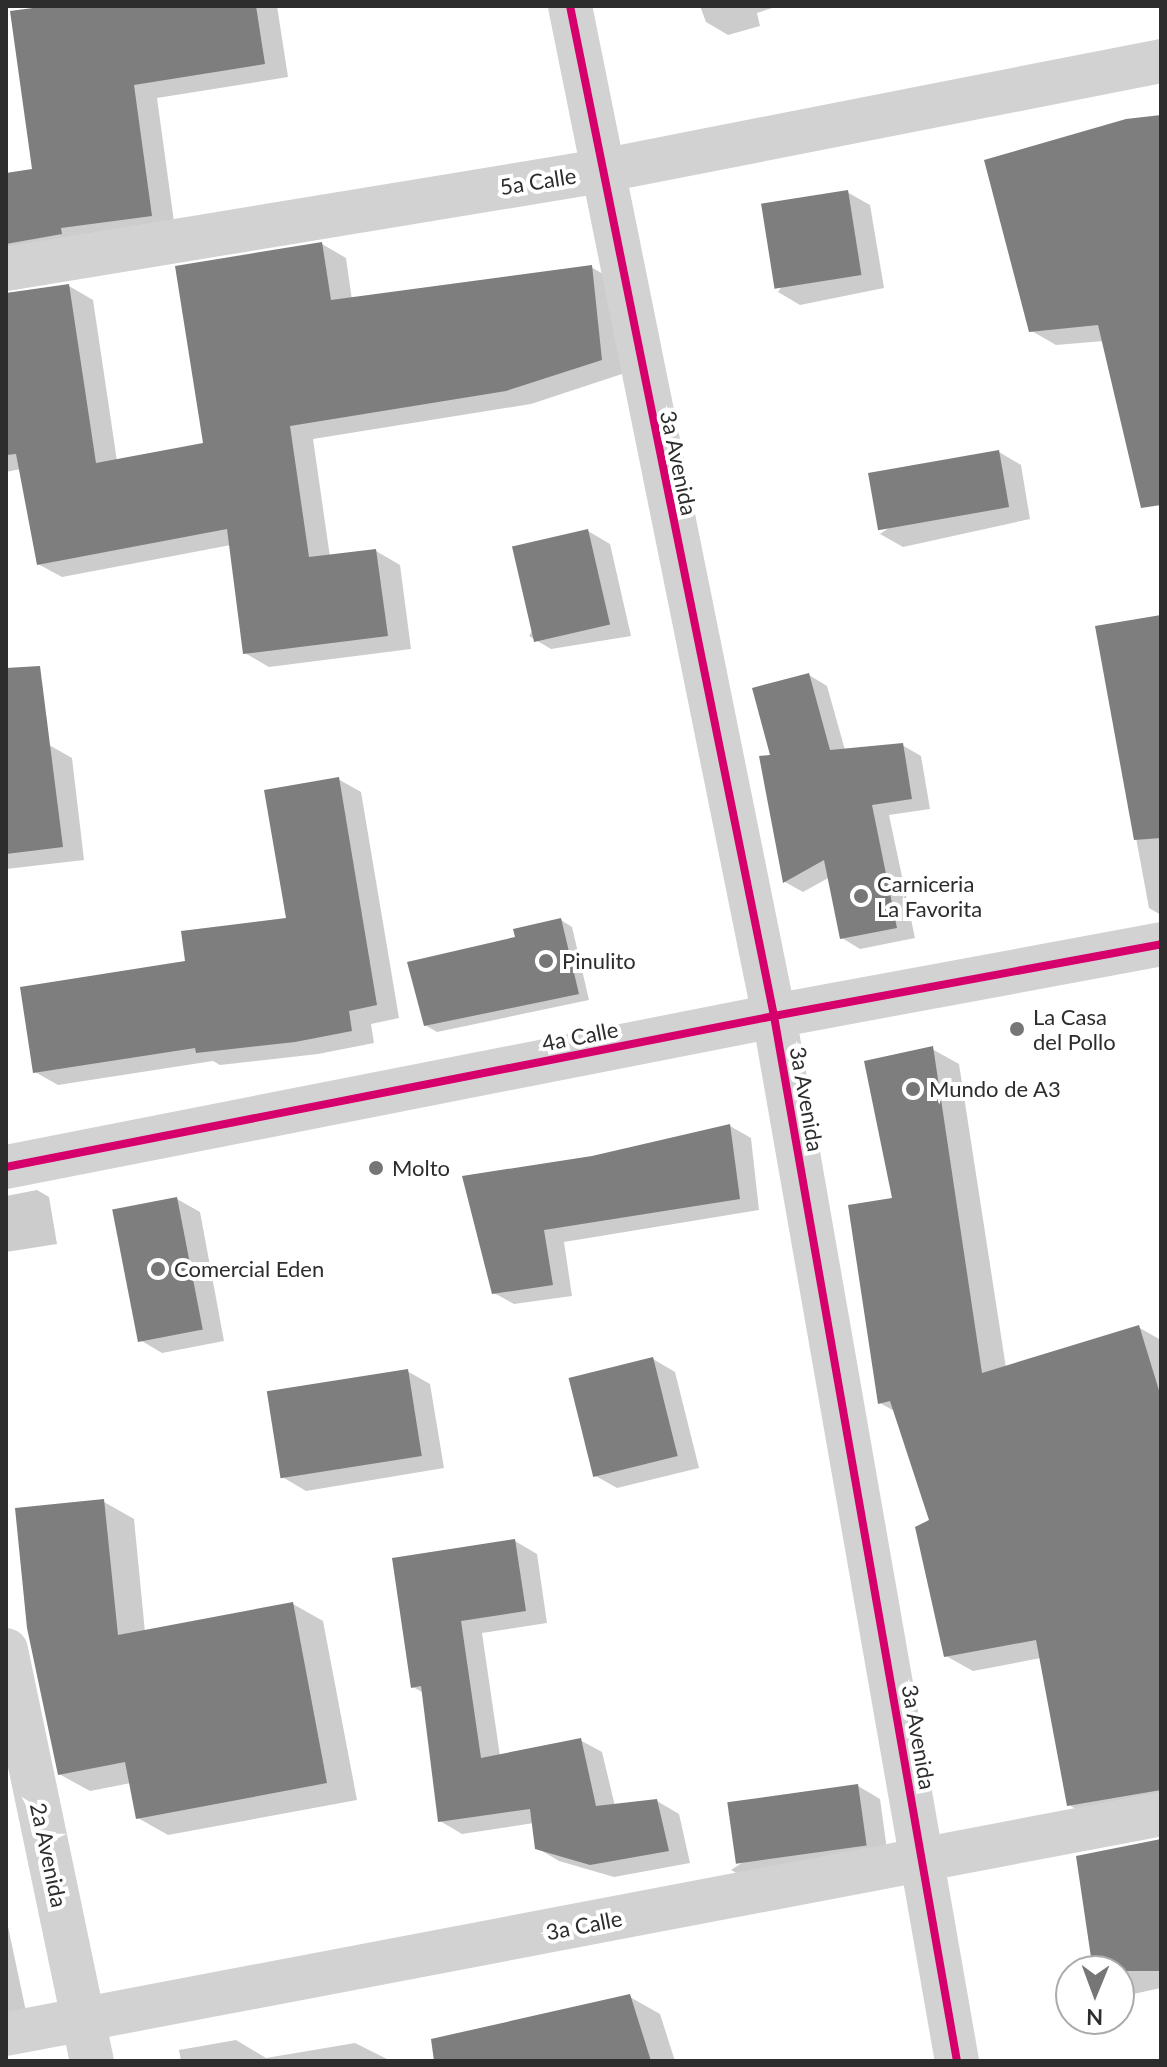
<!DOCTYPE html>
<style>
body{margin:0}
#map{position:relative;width:1167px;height:2067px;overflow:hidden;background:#fff;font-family:Lato,sans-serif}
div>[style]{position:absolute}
.shadow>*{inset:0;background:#0003}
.building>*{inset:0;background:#7e7e7e;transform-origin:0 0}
.minor>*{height:44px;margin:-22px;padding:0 22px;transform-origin:22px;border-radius:22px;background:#d2d2d2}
.tertiary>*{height:44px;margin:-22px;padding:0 22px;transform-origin:22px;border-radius:22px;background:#d2d2d2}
.cycleway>*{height:8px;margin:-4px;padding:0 4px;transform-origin:4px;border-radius:4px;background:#d6006c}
.dots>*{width:22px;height:22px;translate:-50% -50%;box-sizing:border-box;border:4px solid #fff;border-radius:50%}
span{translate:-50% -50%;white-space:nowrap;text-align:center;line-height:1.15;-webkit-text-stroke:8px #fff;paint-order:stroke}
.street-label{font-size:22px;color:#2d2d2d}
.poi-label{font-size:22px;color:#2d2d2d}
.left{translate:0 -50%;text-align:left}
.frame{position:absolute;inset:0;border:8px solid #2d2d2d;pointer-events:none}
.north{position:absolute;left:1055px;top:1955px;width:80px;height:80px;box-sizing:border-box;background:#fff;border:2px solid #ababab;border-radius:50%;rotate:181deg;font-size:22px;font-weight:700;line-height:32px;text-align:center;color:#2d2d2d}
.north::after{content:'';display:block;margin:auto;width:28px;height:36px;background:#767676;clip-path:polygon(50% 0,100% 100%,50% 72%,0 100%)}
</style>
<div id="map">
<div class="shadow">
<div style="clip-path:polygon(62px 6px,277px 6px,288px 77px,157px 98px,175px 229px,6px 275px,6px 175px,34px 170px)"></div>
<div style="clip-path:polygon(700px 6px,778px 6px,757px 13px,760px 26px,728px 35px,706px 22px)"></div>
<div style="clip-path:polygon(1161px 117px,1161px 477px,1104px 341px,1056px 345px,1030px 330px)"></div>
<div style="clip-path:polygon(847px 192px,870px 205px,884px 288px,800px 305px,778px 292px)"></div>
<div style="clip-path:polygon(322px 244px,346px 258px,352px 300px,591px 267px,615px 281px,625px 373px,531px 404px,313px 439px,330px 557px,376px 551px,400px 565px,411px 649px,269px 667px,245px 653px,231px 545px,62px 577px,38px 564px,21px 469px,6px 472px,6px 291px,7px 293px,69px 286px,93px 300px,117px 461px,205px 445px)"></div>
<div style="clip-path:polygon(999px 452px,1021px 465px,1030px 519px,903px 547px,880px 534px)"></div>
<div style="clip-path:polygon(588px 531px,610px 544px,631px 636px,551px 649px,529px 636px)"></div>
<div style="clip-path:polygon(1161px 617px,1161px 915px,1149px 908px,1097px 627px)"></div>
<div style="clip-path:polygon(809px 675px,827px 686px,845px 750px,902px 745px,921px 756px,930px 809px,889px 815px,915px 938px,860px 949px,842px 938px,830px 877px,803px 892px,785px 882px,772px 757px)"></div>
<div style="clip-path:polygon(49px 745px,72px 758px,84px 860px,6px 869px,6px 750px)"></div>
<div style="clip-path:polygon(338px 779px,361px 792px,399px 1018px,371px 1024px,374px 1043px,318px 1054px,220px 1065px,213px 1061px,58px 1085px,35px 1072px,187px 963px,289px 919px)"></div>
<div style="clip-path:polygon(561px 920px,572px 927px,589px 1000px,437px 1032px,425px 1025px,517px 939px)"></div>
<div style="clip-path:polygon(932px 1049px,959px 1064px,1006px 1368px,1138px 1327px,1161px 1340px,1161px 1809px,1096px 1821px,1069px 1805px,1041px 1658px,973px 1671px,946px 1656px,931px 1521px,896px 1412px,880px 1403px,894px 1200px)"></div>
<div style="clip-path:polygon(730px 1126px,751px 1138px,759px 1210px,564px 1242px,572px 1296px,514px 1304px,494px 1293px,592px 1158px)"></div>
<div style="clip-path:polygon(37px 1190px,49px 1197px,57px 1244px,6px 1252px,6px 1196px)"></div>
<div style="clip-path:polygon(177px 1199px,200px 1212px,224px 1341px,162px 1353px,140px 1340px)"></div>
<div style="clip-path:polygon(653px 1359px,675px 1372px,699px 1468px,617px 1488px,594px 1475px)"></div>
<div style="clip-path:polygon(407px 1371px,430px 1384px,444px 1468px,306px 1491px,284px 1478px)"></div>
<div style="clip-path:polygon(104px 1502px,134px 1519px,145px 1632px,293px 1604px,323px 1621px,357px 1800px,168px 1835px,138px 1818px,131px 1783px,90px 1791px,59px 1774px)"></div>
<div style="clip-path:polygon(515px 1541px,537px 1554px,547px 1623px,482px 1633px,500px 1756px,580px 1740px,602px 1752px,615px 1806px,657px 1801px,679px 1814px,690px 1863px,614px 1877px,559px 1861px,537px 1848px,534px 1823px,462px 1834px,440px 1821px,424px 1693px,413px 1687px)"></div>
<div style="clip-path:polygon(858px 1786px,880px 1799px,888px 1857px,754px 1883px,731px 1870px)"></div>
<div style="clip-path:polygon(1161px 1841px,1161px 1988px,1124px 1996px,1119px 1993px,1119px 1971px,1095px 1971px)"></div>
<div style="clip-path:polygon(6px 1917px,28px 2021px,6px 2037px)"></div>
<div style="clip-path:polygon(630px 1997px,660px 2014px,675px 2061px,444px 2061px)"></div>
<div style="clip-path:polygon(236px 2040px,266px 2058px,355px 2043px,391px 2061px,181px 2061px,179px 2050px)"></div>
</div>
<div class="building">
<div style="clip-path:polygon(48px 6px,256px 6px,265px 64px,134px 85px,152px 216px,61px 228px,62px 234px,6px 244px,6px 173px,32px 169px,10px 11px)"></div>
<div style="clip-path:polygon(1161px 115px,1161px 505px,1141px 508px,1098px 325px,1029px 332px,984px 160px,1126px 119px)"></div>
<div style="left:848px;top:190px;width:86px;height:88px;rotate:81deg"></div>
<div style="clip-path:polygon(322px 242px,331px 300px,592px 265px,602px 360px,506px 391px,290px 426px,309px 557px,376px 549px,388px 636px,243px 654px,227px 529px,37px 565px,16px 454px,6px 455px,6px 293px,69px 284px,96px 463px,203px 443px,175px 266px)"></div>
<div style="left:999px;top:450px;width:58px;height:133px;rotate:80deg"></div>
<div style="left:588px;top:529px;width:98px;height:78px;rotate:77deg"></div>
<div style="clip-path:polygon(1161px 615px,1161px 838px,1134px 840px,1095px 626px)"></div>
<div style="clip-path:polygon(40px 666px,63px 847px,6px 854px,6px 668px)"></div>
<div style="clip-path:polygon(809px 673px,830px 750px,903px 743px,912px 799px,872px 805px,897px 928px,840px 939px,824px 860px,783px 883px,759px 756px,770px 755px,752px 688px)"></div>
<div style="clip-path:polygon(339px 777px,377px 1005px,349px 1011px,352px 1031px,295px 1042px,196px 1053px,195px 1048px,33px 1073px,20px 987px,185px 961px,181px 931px,286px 918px,264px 790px)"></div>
<div style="clip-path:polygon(561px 918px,579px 994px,424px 1026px,407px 962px,515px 937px,513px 929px)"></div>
<div style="clip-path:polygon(933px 1046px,982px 1373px,1139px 1325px,1161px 1397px,1161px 1790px,1067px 1806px,1036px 1640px,944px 1657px,915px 1527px,929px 1520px,890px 1401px,878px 1404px,848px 1205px,892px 1198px,864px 1061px)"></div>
<div style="clip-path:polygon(730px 1124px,740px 1199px,544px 1230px,553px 1285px,492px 1294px,462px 1176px,592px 1156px)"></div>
<div style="left:177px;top:1197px;width:135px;height:66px;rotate:79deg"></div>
<div style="left:653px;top:1357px;width:102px;height:87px;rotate:76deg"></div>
<div style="left:408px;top:1369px;width:88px;height:143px;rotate:81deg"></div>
<div style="clip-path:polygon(104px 1499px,118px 1635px,293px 1602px,327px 1783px,136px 1819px,125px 1762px,58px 1775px,27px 1628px,15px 1508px)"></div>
<div style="clip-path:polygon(515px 1539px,526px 1611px,461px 1621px,481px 1758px,581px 1738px,596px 1806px,657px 1799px,669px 1851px,590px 1865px,535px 1849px,530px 1809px,438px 1822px,421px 1686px,411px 1688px,392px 1558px)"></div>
<div style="left:858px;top:1784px;width:62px;height:132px;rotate:82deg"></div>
<div style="clip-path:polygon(1161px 1839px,1161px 1971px,1093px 1971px,1076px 1856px)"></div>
<div style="clip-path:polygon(630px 1994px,651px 2061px,434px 2061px,431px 2039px)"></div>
</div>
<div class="minor">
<div style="left:570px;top:6px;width:1030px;rotate:78.58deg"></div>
<div style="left:774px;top:1016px;width:1061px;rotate:80.07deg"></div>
<div style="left:6px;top:1650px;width:420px;rotate:78.2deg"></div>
<div style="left:6px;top:2034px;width:1176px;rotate:-10.78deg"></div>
</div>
<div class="tertiary">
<div style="left:6px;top:269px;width:603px;rotate:-9.35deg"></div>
<div style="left:601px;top:171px;width:571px;rotate:-11.11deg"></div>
<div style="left:6px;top:1167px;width:783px;rotate:-11.12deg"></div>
<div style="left:774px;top:1016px;width:394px;rotate:-10.5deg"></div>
</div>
<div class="cycleway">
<div style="left:570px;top:6px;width:1030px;rotate:78.58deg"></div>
<div style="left:774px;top:1016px;width:1061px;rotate:80.07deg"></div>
<div style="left:6px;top:1167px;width:783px;rotate:-11.12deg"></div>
<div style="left:774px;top:1016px;width:394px;rotate:-10.5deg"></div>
</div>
<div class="dots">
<div style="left:861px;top:896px;background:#767676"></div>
<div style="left:546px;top:961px;background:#767676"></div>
<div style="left:1017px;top:1029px;background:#767676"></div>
<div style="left:913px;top:1089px;background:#767676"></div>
<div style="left:376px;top:1168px;background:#767676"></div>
<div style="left:158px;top:1269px;background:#767676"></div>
</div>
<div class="street-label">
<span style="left:538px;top:181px;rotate:-9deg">5a Calle</span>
<span style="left:679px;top:463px;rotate:78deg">3a Avenida</span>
<span style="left:580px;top:1036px;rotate:-11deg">4a Calle</span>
<span style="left:807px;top:1099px;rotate:80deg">3a Avenida</span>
<span style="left:919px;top:1737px;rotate:80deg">3a Avenida</span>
<span style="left:49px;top:1855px;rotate:78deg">2a Avenida</span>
<span style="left:584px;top:1925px;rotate:-11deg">3a Calle</span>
</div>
<div class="poi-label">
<span class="left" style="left:877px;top:896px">Carniceria<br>La Favorita</span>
<span class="left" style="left:562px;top:961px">Pinulito</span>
<span class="left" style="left:1033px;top:1029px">La Casa<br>del Pollo</span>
<span class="left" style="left:929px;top:1089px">Mundo de A3</span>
<span class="left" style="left:392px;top:1168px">Molto</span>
<span class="left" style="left:174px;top:1269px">Comercial Eden</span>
</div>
<div class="frame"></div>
<div class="north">N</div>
</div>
